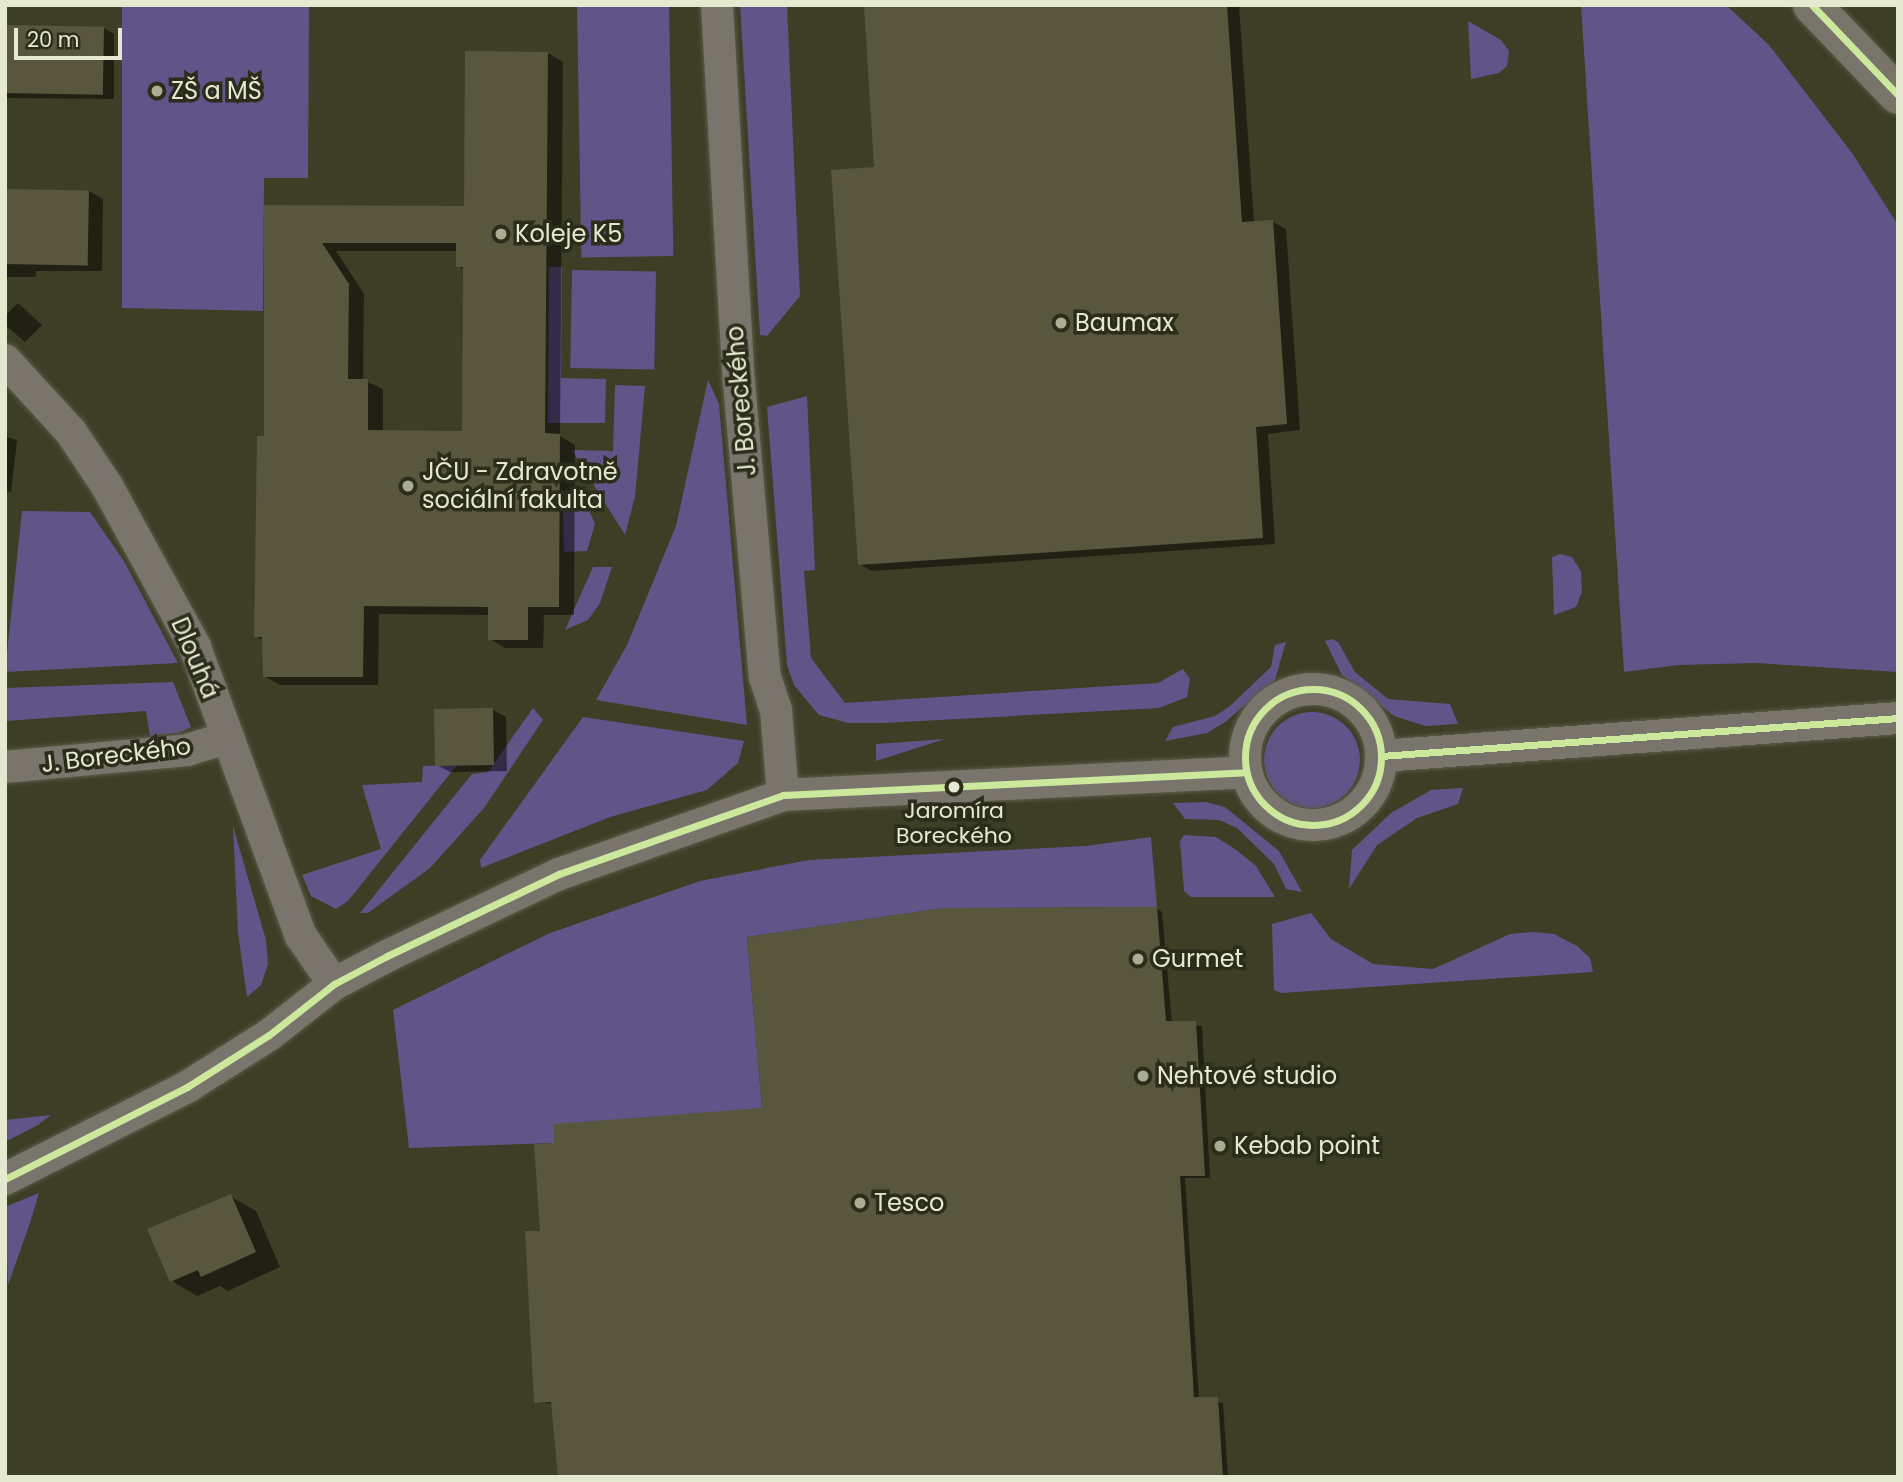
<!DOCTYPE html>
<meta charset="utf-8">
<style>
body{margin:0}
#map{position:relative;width:1903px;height:1482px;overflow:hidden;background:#3d3e26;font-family:Poppins,sans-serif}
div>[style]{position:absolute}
.green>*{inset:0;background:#615488;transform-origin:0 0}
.round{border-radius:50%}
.shadow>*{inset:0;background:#0007}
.building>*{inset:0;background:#59563e;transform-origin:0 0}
.roads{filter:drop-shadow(0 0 2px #5a5b46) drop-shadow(0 0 2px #5a5b46)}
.street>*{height:32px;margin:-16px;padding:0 16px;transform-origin:16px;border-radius:16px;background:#79746c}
.street>.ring{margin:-16px;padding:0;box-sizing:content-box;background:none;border:32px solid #79746c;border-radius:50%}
.secondary>*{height:38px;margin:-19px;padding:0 19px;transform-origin:19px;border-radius:19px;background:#79746a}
.bus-1>*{height:7px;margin:-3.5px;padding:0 3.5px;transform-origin:3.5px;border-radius:3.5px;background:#cce89c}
.bus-1>.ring{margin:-3.5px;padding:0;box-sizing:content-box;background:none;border:7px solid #cce89c;border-radius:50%}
.dots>*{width:19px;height:19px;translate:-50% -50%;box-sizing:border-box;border:4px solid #2b2d1a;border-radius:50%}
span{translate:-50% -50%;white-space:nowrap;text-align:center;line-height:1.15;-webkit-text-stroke:7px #2b2d1a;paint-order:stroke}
.bus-label{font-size:22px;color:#e5e9d0}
.poi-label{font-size:24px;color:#e5e9d0}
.left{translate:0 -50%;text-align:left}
.street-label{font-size:24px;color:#e5e9d0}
.frame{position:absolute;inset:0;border:7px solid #e5e9d0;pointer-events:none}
.scale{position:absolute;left:14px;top:28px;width:108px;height:32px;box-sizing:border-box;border:4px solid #e5e9d0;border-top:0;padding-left:9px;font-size:21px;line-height:24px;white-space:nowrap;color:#e5e9d0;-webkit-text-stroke:5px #2b2d1a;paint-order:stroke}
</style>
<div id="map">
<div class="green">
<div style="clip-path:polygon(122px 5px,309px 5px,308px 178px,264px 178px,263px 311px,122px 308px)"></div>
<div style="left:669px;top:5px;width:251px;height:92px;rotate:89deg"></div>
<div style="clip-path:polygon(740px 5px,787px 5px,800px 296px,767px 336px,760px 335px)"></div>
<div style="clip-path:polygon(1581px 5px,1726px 5px,1769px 45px,1852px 153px,1898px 225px,1898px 672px,1756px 663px,1678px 665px,1624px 672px)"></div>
<div style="clip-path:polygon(1468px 21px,1501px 40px,1509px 51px,1507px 66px,1499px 73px,1471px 79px)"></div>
<div style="clip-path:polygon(549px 267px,562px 267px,561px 378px,606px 379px,605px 423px,548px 423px)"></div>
<div style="left:572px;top:270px;width:84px;height:98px;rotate:1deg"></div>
<div style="clip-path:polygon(708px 380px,719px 404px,747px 725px,596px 700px,627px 645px,676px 526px)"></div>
<div style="clip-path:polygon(615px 385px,645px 386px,635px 497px,625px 535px,572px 450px,613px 451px)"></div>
<div style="clip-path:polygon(807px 396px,815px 570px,804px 571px,811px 658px,845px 703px,1158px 683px,1183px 669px,1190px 679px,1187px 697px,1159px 708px,884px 723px,848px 723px,819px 715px,794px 685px,787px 665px,767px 407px)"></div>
<div style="clip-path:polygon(580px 490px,595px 524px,587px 551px,564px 552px,563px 502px,573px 503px)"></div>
<div style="clip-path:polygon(22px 511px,90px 512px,124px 561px,178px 663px,5px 672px)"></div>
<div style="clip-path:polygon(1560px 554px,1572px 557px,1581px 571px,1582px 592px,1576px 607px,1554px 615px,1552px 557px)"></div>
<div style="clip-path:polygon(593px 567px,612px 567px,600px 603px,588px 620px,565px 630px)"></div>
<div style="clip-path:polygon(1332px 639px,1338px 642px,1355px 672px,1388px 699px,1450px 704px,1458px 724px,1425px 726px,1394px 716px,1342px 675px,1325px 641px)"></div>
<div style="clip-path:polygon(1286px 642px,1275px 680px,1225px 722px,1207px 733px,1165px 741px,1173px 727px,1215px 716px,1230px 706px,1271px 667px,1275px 645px)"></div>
<div style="clip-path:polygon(173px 682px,191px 727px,179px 733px,150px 736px,146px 711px,5px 721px,5px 688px)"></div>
<div style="clip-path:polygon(533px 708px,543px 720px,484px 808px,430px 868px,368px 913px,360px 913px,472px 774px,488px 772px)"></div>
<div class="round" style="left:1264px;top:712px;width:96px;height:96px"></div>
<div style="clip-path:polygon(583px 717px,744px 741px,738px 763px,707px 790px,610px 817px,481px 868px,480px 860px)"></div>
<div style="clip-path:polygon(945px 739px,876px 761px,876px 744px)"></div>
<div style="clip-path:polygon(457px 765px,348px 901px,336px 909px,311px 896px,302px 875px,381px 849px,362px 785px,422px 782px,423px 766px)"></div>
<div style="clip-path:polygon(1463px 788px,1458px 804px,1417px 818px,1377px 845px,1349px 889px,1352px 850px,1391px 813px,1431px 790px)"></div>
<div style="clip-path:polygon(1206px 802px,1225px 807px,1279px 851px,1302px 892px,1286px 889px,1274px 864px,1237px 828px,1219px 820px,1185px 819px,1173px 803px)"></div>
<div style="clip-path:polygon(233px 826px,266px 940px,268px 964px,261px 985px,247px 997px,238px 933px)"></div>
<div style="clip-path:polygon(1184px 835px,1216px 837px,1235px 849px,1256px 866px,1275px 897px,1191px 897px,1184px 891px,1180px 841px)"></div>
<div style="clip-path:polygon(1151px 837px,1157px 907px,943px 908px,747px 937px,762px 1108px,554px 1143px,409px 1148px,393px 1010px,550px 933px,700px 881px,809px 860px,1086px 846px)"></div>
<div style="clip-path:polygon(1311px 913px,1331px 939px,1373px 964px,1433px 969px,1510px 934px,1533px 932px,1554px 934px,1577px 946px,1590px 958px,1593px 972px,1281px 993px,1274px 990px,1272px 924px)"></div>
<div style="clip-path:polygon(51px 1115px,38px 1125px,5px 1142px,5px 1120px)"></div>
<div style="clip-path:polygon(39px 1193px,30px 1223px,8px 1285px,5px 1207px)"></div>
</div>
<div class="shadow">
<div style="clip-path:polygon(865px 5px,1239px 5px,1254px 223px,1273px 222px,1286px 229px,1300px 430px,1268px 434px,1275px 544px,872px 571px,859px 564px,876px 169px)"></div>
<div style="clip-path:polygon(5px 27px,104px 28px,114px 34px,114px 99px,5px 98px)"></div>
<div style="clip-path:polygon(evenodd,548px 53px,563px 62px,560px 436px,575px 445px,574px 615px,544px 615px,543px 648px,505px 648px,490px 639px,490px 615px,379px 614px,378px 685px,280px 685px,264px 676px,264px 641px,256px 636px,266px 438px,266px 207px,466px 208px,548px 53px,336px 251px,458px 251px,458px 266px,465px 270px,464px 433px,383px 432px,383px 389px,363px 380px,364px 294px,336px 251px)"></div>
<div style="clip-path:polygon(5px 191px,89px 191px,103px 199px,102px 271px,36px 271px,36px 277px,5px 277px)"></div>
<div style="clip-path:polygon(18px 303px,42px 325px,25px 342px,5px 325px,5px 316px)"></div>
<div style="clip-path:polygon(5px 429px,7px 437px,17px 440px,11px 492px,5px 491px)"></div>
<div style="clip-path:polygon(493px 710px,506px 717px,507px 771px,450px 772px,437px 765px)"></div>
<div style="clip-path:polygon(1156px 908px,1162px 912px,1172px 1023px,1202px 1026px,1210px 1178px,1185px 1178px,1199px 1399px,1223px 1403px,1228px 1477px,560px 1477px,553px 1404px,536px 1402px,542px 1232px,764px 1110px)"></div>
<div style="clip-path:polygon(230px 1196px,256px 1211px,280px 1267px,228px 1291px,220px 1286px,197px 1296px,172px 1281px)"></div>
</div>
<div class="building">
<div style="clip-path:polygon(864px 5px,1227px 5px,1242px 222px,1273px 220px,1287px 424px,1256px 427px,1263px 538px,858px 565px,831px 170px,874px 167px)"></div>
<div style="left:5px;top:25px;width:99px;height:68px;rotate:1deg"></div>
<div style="clip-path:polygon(evenodd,465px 51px,548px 52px,545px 433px,560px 434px,559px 607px,528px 607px,528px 640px,488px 640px,488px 607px,364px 606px,363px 677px,263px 677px,262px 637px,254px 637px,257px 436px,264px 436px,264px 205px,464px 206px,465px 51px,322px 243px,456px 243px,456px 267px,463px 267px,462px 431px,368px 430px,368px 379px,348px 379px,349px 284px,322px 243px)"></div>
<div style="left:5px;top:189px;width:84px;height:75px;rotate:1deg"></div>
<div style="left:493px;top:708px;width:57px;height:59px;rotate:89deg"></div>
<div style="clip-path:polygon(1157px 907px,1166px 1021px,1196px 1021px,1205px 1176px,1180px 1176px,1194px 1397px,1218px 1397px,1223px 1477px,558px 1477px,551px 1402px,534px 1403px,525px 1231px,540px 1231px,534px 1144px,554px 1143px,554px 1124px,762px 1108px,747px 937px,943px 908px)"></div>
<div style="clip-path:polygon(231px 1194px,256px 1252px,201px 1277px,198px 1270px,170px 1282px,147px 1229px)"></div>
</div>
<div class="roads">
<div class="street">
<div style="left:717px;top:5px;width:378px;rotate:86.7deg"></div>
<div style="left:739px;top:382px;width:296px;rotate:85deg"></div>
<div style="left:765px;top:677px;width:35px;rotate:72deg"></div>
<div style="left:776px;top:710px;width:85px;rotate:85.3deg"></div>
<div style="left:5px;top:360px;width:98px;rotate:47.5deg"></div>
<div style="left:71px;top:432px;width:65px;rotate:56.3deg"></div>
<div style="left:107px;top:486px;width:183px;rotate:61.3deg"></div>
<div style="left:195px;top:647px;width:308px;rotate:69.9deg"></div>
<div style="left:301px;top:936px;width:58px;rotate:55.5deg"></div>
<div class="ring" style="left:1245px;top:689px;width:104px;height:104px"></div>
<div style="left:1381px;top:756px;width:518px;rotate:-4.2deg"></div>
<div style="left:5px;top:767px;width:183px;rotate:-5.3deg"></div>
<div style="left:187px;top:750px;width:41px;rotate:-17.1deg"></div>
<div style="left:5px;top:1179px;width:204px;rotate:-26.8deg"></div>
<div style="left:187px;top:1087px;width:97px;rotate:-32.4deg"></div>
<div style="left:269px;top:1035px;width:83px;rotate:-38.1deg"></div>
<div style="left:334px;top:984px;width:60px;rotate:-27.8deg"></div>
<div style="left:387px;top:956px;width:191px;rotate:-25.5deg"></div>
<div style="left:559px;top:874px;width:238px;rotate:-19.4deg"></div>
<div style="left:783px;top:795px;width:464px;rotate:-2.8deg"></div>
</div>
<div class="secondary">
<div style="left:1812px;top:5px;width:124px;rotate:46.3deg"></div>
</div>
</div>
<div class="bus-1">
<div style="left:1812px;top:5px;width:124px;rotate:46.3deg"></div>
<div class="ring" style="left:1245px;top:689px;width:129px;height:129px"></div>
<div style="left:1381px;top:756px;width:518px;rotate:-4.2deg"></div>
<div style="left:5px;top:1179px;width:204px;rotate:-26.8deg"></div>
<div style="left:187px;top:1087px;width:97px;rotate:-32.4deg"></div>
<div style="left:269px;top:1035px;width:83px;rotate:-38.1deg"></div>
<div style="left:334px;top:984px;width:60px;rotate:-27.8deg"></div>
<div style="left:387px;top:956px;width:191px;rotate:-25.5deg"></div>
<div style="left:559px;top:874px;width:238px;rotate:-19.4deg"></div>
<div style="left:783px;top:795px;width:464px;rotate:-2.8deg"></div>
</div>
<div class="dots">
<div style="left:157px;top:91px;background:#aaad94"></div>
<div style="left:501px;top:234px;background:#aaad94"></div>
<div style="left:1061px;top:323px;background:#aaad94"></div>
<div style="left:408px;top:486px;background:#aaad94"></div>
<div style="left:954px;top:787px;background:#e5e9d0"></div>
<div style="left:1138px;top:959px;background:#aaad94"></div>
<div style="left:1143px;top:1076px;background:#aaad94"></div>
<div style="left:1220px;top:1146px;background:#aaad94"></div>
<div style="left:860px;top:1203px;background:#aaad94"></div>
</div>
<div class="bus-label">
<span style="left:954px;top:823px">Jaromíra<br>Boreckého</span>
</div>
<div class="poi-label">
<span class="left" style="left:171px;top:91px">ZŠ a MŠ</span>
<span class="left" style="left:515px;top:234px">Koleje K5</span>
<span class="left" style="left:1075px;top:323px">Baumax</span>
<span class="left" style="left:422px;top:486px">JČU - Zdravotně<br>sociální fakulta</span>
<span class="left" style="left:1152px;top:959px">Gurmet</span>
<span class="left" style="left:1157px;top:1076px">Nehtové studio</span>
<span class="left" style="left:1234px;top:1146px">Kebab point</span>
<span class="left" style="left:874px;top:1203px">Tesco</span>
</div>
<div class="street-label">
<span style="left:741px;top:401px;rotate:-95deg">J. Boreckého</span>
<span style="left:195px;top:658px;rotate:67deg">Dlouhá</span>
<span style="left:116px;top:755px;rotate:-7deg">J. Boreckého</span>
</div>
<div class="frame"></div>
<div class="scale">20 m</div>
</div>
